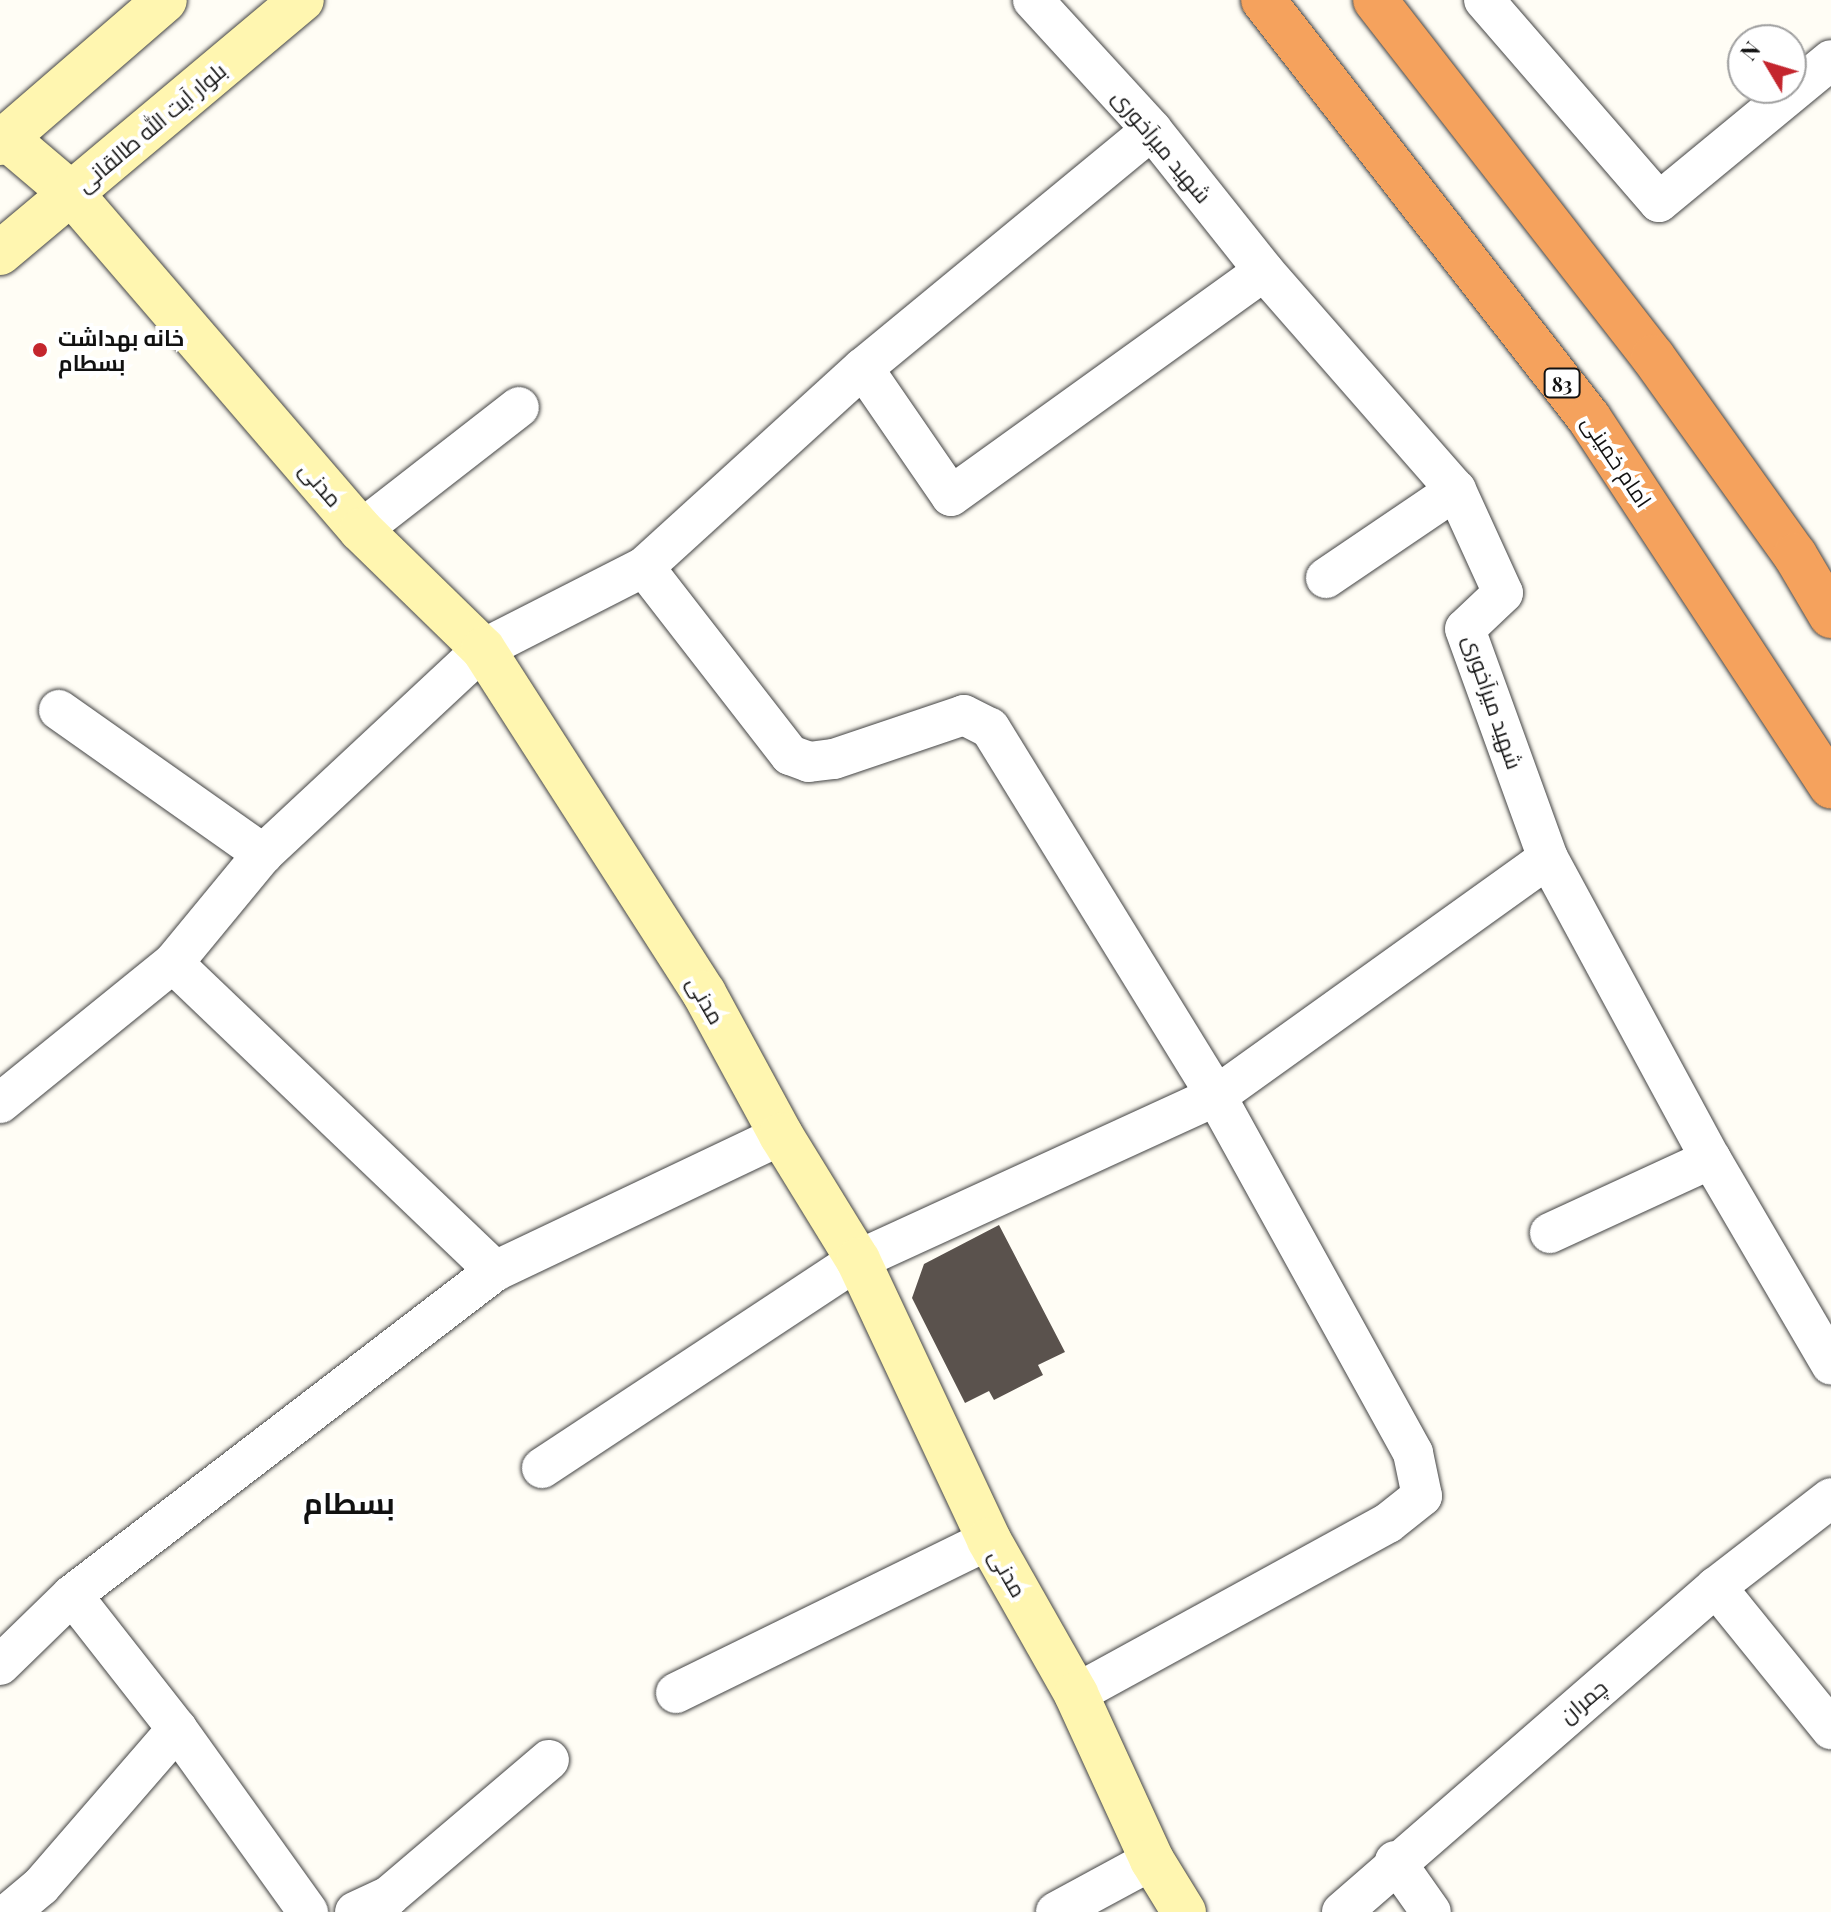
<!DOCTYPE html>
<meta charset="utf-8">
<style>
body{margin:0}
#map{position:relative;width:1831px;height:1912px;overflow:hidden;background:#fffdf5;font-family:"Playfair Display",Cairo,serif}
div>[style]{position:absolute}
.building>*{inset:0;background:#5a524d}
.roads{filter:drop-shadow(0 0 2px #444) drop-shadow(0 0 2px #444)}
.street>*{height:40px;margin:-20px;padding:0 20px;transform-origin:20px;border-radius:20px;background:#fff}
.secondary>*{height:44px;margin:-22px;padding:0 22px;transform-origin:22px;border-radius:22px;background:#fff6b0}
.highway>*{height:44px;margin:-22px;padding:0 22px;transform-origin:22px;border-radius:22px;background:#f5a25d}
.dots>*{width:22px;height:22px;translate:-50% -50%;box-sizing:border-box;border:4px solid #fff;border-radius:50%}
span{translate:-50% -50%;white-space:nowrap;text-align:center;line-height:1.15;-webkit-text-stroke:8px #fff;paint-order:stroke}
.shield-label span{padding:2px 6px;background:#fff;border:2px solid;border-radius:6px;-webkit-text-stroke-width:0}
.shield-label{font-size:20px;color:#111;font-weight:700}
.street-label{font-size:22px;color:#111}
.poi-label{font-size:22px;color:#111;font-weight:700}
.left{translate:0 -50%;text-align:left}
.district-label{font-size:30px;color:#111;font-weight:700}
.north{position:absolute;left:1727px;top:24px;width:80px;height:80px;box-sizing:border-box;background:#fff;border:2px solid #a0a0a0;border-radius:50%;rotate:308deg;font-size:22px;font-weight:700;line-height:32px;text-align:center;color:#111}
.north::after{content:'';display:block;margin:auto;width:28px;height:36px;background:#c4262e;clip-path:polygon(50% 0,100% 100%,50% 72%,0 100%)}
</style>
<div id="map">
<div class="building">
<div style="clip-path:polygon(999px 1225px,1065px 1352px,1038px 1365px,1043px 1375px,994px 1400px,989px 1391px,965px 1403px,912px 1298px,924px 1264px)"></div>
</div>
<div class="roads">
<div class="street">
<div style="left:1033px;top:0;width:176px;rotate:47.5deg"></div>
<div style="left:1152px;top:130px;width:180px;rotate:51.5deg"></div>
<div style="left:1264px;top:271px;width:291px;rotate:48.8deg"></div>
<div style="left:1456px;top:490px;width:113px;rotate:65.5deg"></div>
<div style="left:1503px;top:593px;width:52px;rotate:136.5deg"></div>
<div style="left:1465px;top:629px;width:244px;rotate:70.1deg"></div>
<div style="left:1548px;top:858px;width:342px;rotate:61.6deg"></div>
<div style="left:1711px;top:1159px;width:238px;rotate:59.7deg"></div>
<div style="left:1484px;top:0;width:267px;rotate:49.1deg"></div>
<div style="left:1659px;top:202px;width:223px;rotate:-39.5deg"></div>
<div style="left:863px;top:368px;width:155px;rotate:55.5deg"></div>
<div style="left:951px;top:496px;width:385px;rotate:-35.7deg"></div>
<div style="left:361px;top:530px;width:200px;rotate:-37.9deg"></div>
<div style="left:644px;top:567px;width:238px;rotate:52.2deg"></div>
<div style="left:790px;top:755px;width:20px;rotate:20deg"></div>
<div style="left:809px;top:762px;width:25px;rotate:-7deg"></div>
<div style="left:834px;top:759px;width:137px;rotate:-18.7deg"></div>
<div style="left:964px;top:715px;width:29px;rotate:27deg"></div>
<div style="left:990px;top:728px;width:432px;rotate:58.4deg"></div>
<div style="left:1216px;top:1096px;width:408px;rotate:61.1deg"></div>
<div style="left:1413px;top:1453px;width:44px;rotate:78.2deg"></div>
<div style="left:1422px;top:1496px;width:43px;rotate:141.5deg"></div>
<div style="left:1388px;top:1523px;width:356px;rotate:151.3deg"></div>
<div style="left:1326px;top:578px;width:157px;rotate:-34.1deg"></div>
<div style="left:59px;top:710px;width:250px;rotate:35.2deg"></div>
<div style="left:173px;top:963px;width:446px;rotate:43.7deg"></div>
<div style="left:0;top:1103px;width:223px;rotate:-39deg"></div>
<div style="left:173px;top:963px;width:141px;rotate:-50.5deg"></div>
<div style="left:263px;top:854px;width:301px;rotate:-43deg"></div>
<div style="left:483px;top:649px;width:181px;rotate:-27deg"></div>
<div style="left:644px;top:567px;width:296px;rotate:-42.3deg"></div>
<div style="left:863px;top:368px;width:374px;rotate:-39.5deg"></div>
<div style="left:1550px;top:1233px;width:177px;rotate:-24.7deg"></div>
<div style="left:542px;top:1468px;width:378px;rotate:-33.4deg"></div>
<div style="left:858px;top:1260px;width:394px;rotate:-24.6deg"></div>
<div style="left:1216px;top:1096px;width:408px;rotate:-35.6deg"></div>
<div style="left:1716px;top:1587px;width:183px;rotate:51deg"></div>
<div style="left:72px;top:1595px;width:170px;rotate:51.9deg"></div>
<div style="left:177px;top:1729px;width:225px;rotate:54.4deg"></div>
<div style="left:0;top:1665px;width:100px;rotate:-44.2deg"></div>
<div style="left:72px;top:1595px;width:533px;rotate:-37.45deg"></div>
<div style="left:495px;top:1271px;width:317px;rotate:-25.4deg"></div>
<div style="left:676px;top:1693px;width:348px;rotate:-26.1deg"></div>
<div style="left:1395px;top:1861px;width:62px;rotate:54.8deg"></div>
<div style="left:10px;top:1912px;width:40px;rotate:-40deg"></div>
<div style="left:41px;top:1886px;width:208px;rotate:-49.1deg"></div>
<div style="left:355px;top:1912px;width:38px;rotate:-25deg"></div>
<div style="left:389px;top:1896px;width:210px;rotate:-40.4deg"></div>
<div style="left:1056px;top:1912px;width:109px;rotate:-28.4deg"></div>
<div style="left:1342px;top:1912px;width:495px;rotate:-41deg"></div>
<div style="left:1716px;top:1587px;width:145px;rotate:-37.7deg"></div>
</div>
<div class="secondary">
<div style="left:6px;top:138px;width:87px;rotate:40.3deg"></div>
<div style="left:72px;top:194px;width:443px;rotate:49.3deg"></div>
<div style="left:361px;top:530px;width:170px;rotate:44.3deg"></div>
<div style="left:483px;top:649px;width:409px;rotate:57.3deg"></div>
<div style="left:704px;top:993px;width:162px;rotate:61.5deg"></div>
<div style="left:781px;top:1135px;width:147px;rotate:58.4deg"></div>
<div style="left:858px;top:1260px;width:309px;rotate:64.9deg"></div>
<div style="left:989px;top:1540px;width:177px;rotate:60.5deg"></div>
<div style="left:1076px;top:1694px;width:183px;rotate:65.4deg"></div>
<div style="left:1152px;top:1860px;width:61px;rotate:58.4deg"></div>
<div style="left:0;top:143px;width:218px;rotate:-40.9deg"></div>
<div style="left:0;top:253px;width:394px;rotate:-40deg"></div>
</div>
<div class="highway">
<div style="left:1263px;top:0;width:530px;rotate:52.05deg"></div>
<div style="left:1589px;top:418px;width:441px;rotate:56.7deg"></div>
<div style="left:1375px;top:0;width:452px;rotate:52.1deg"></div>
<div style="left:1653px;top:357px;width:244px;rotate:54.4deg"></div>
<div style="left:1795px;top:555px;width:71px;rotate:59.5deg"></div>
</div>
</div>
<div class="dots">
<div style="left:40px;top:350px;background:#c4262e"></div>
</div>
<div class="shield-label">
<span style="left:1562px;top:383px">83</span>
</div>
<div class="street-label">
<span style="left:151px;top:127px;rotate:-40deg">بلوار آیت الله طالقانی</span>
<span style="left:1162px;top:146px;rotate:50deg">شهید میرآخوری</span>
<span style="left:1617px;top:461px;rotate:56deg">امام خمینی</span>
<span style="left:321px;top:484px;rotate:49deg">مدنی</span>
<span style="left:1493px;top:702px;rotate:71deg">شهید میرآخوری</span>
<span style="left:706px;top:1000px;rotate:60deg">مدنی</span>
<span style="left:1008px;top:1573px;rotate:60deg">مدنی</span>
<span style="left:1583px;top:1701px;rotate:-40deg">چمران</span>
</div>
<div class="poi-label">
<span class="left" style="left:58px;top:350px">خانه بهداشت<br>بسطام</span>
</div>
<div class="district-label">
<span style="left:349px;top:1502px">بسطام</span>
</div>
<div class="north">N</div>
</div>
